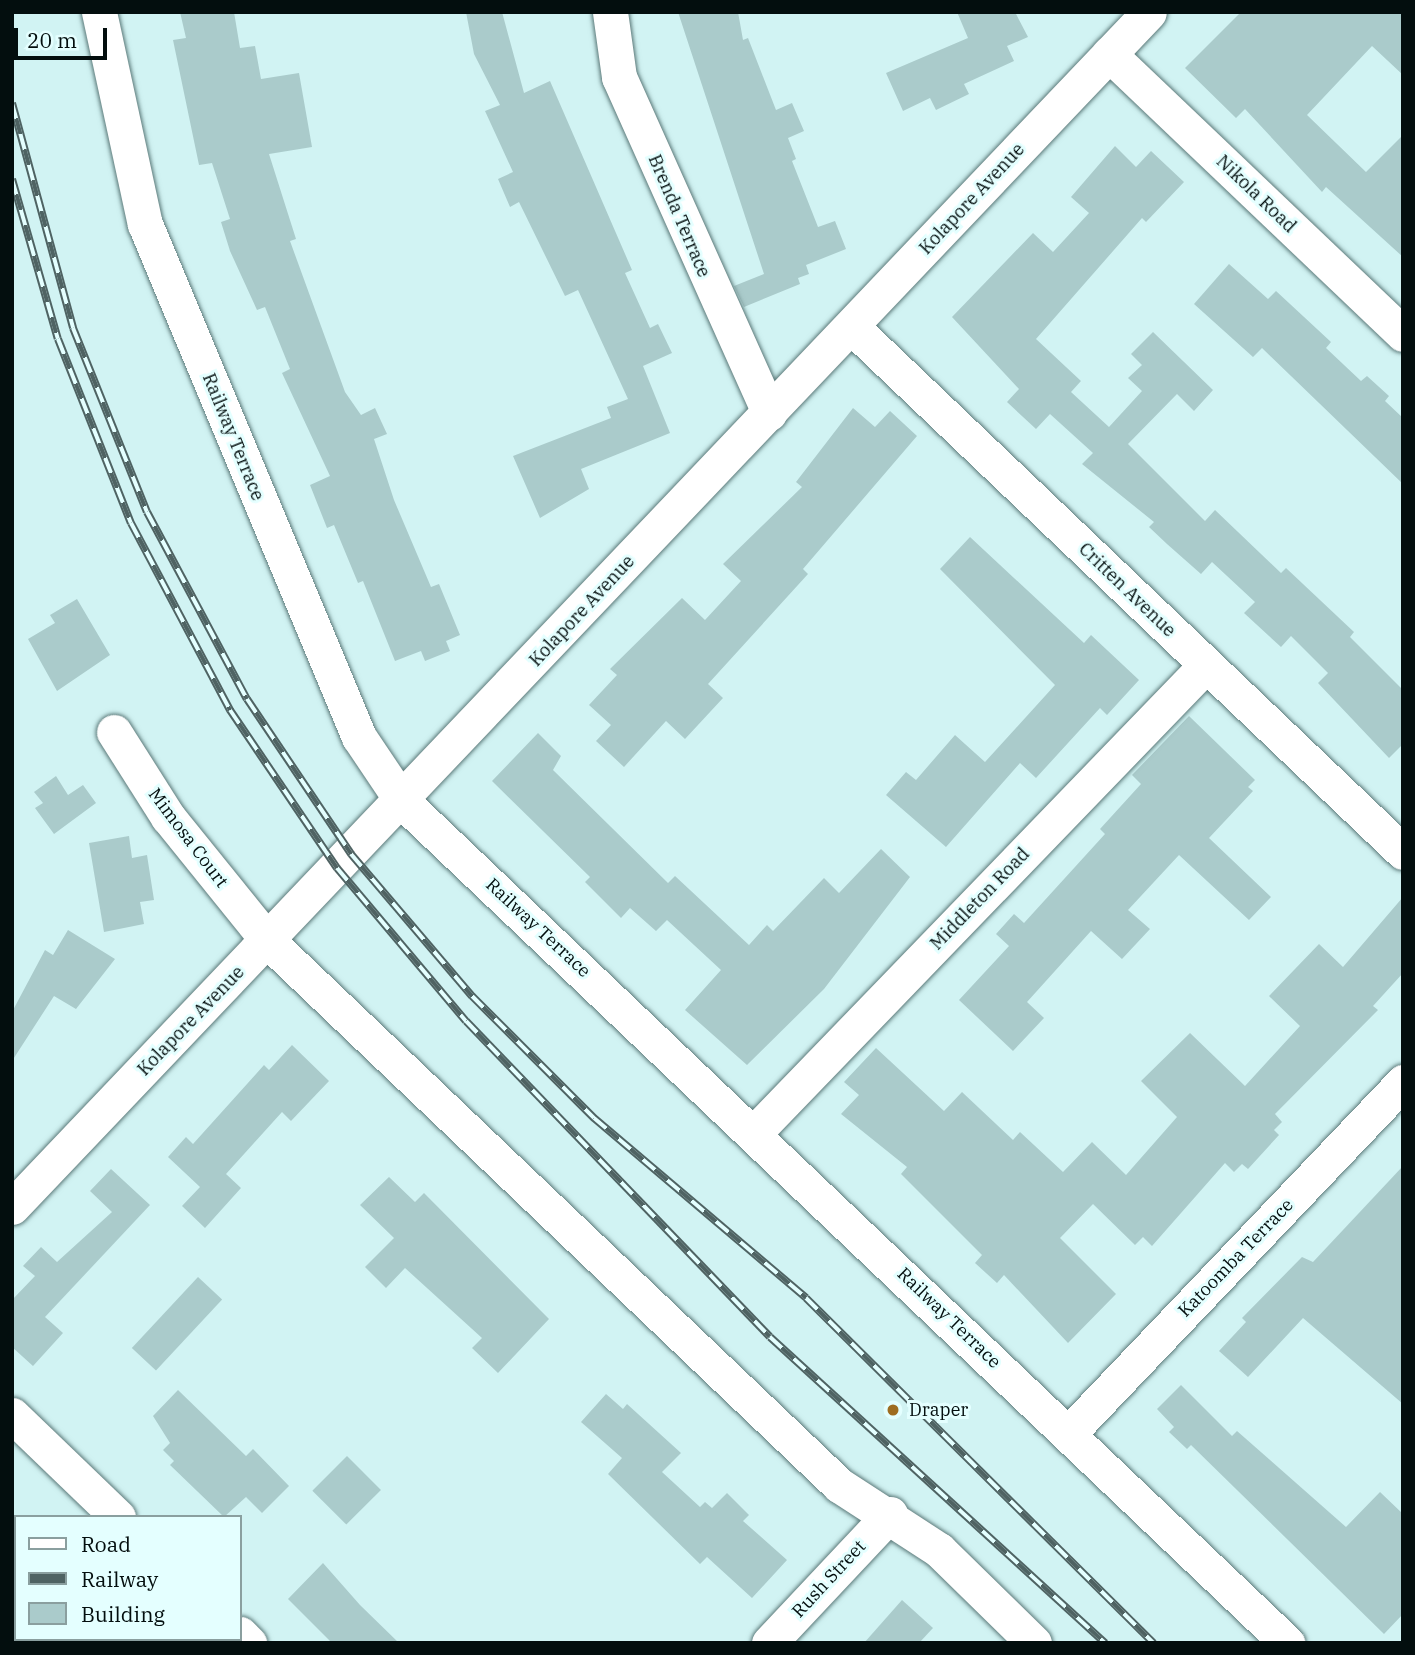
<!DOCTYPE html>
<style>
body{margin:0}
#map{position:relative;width:1415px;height:1655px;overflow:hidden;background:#d1f3f3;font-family:"IBM Plex Serif",serif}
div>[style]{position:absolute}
.building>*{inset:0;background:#aacbcb;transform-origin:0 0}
.roads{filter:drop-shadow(0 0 2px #5b7979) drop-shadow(0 0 2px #5b7979)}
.street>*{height:35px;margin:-17.5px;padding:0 17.5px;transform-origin:17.5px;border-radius:17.5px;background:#fff}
.rail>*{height:8px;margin-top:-4px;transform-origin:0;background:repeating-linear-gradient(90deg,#e4ffff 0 16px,#4f6363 0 32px);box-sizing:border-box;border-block:2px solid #4f6363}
.dots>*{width:19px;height:19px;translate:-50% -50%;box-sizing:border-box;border:4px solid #e4ffff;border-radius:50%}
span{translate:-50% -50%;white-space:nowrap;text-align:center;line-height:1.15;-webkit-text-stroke:6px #e4ffff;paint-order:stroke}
.street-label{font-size:18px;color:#030e0e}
.poi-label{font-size:18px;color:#030e0e}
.left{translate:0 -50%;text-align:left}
.frame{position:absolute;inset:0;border:14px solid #030e0e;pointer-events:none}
.legend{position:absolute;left:14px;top:1515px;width:228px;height:126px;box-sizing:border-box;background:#e4ffff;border:2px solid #8a9f9f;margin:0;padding:9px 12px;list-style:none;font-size:21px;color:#030e0e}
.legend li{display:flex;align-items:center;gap:14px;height:35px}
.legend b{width:35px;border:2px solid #8a9f9f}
.scale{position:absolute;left:14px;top:28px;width:93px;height:32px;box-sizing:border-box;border:4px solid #030e0e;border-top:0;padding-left:9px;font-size:21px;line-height:24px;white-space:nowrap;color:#030e0e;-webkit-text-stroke:5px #e4ffff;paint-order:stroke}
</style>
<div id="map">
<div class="building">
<div style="clip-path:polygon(180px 12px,234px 12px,240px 48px,255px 46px,261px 79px,299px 73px,312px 147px,269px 154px,296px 239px,290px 241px,345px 392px,361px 415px,375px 408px,387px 434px,374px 439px,394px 500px,431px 587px,439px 584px,460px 635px,446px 641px,450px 651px,425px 661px,421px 651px,395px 661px,363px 581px,358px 583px,334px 525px,327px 528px,310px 485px,330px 476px,282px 373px,290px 369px,265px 307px,257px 310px,230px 251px,221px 222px,230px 219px,212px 163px,199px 165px,173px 40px,186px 38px)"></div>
<div style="clip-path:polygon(466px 12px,502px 12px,524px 93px,550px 81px,632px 270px,625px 273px,650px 328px,658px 324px,672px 353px,643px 366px,670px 433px,581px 469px,589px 489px,540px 518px,513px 456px,611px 418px,607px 407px,628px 399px,578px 290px,565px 296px,519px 202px,510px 207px,498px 179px,513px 172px,485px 111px,500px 105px,474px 54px)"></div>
<div style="clip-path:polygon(678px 12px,738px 12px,743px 40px,748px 38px,776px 110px,792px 103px,804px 131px,788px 138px,796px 159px,792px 161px,818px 227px,835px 221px,846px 249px,806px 265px,809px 274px,798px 278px,800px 284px,744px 307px,734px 286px,764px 274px)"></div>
<div style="clip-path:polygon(957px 12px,1015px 12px,1028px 37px,1007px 46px,1014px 61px,964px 84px,969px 94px,936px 110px,930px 98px,903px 111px,886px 73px,968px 38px)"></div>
<div style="clip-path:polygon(1241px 12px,1403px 12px,1403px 75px,1372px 46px,1307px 115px,1366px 172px,1403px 135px,1403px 257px,1326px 187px,1322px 192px,1245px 109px,1236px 118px,1185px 68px)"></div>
<div style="clip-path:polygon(1115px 146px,1136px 167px,1151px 151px,1184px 182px,1146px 222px,1142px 218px,1036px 339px,1081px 381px,1071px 392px,1109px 427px,1142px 391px,1128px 378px,1142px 365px,1131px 354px,1153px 332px,1213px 390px,1194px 411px,1177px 394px,1128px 444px,1205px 521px,1215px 510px,1281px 573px,1286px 568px,1354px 632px,1350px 637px,1403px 690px,1403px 744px,1389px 758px,1318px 683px,1328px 673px,1291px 636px,1281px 647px,1244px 613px,1255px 602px,1212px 562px,1201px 574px,1167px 544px,1149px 527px,1154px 522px,1082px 464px,1093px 453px,1050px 414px,1036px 429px,1007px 402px,1019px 389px,952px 317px,1033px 233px,1053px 252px,1089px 213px,1071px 197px)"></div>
<div style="clip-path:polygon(1229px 264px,1268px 299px,1276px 291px,1331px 342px,1326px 348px,1361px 381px,1367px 376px,1389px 396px,1385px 401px,1403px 418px,1403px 484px,1262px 348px,1253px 357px,1194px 304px)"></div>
<div style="clip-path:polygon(853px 408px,875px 427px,890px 411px,917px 436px,803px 569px,808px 574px,708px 684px,723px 698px,685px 739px,666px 721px,624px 767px,596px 741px,611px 725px,589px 705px,617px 675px,610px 669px,682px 598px,705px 620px,741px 581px,723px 564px,802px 487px,796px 482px)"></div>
<div style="clip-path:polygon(970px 537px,1084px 643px,1091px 635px,1139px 680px,1107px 715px,1100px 708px,1036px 778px,1020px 763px,946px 847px,886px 795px,906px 772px,916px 780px,955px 735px,985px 762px,1055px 685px,940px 569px)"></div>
<div style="clip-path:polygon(77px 599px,110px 655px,57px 691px,28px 639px,55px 623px,50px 615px)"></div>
<div style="clip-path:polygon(1189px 716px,1255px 780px,1248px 787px,1253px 791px,1209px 838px,1271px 897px,1249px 920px,1179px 855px,1128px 910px,1150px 929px,1122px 959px,1091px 931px,1027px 1002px,1044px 1018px,1013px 1051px,959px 1000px,1009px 946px,996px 934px,1014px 914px,1024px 923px,1105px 834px,1100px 829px,1141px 784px,1132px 775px)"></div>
<div style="clip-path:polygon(538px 733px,561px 756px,553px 770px,668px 883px,675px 876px,749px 945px,767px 925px,773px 931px,824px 878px,839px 893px,881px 849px,910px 877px,824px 989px,747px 1065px,685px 1010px,721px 970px,667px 920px,656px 931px,630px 908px,621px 918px,585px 882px,590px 877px,492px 781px)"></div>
<div style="clip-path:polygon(56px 776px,68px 795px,83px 785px,96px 803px,54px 834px,35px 808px,43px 803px,34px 792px)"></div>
<div style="clip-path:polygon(129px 836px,132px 858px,147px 855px,154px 900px,140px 902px,144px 924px,104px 932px,89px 843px)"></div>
<div style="clip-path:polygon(1403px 897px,1403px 973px,1373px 1006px,1378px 1010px,1275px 1114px,1282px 1122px,1274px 1130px,1279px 1135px,1248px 1169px,1242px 1164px,1234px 1172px,1225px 1163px,1152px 1246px,1143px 1237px,1135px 1245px,1093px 1204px,1060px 1238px,1116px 1294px,1068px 1343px,1004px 1275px,997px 1283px,975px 1263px,982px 1255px,901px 1174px,907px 1167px,841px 1114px,859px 1095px,844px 1082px,876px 1048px,944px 1111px,962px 1092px,1013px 1140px,1020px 1132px,1063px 1172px,1092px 1142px,1126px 1175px,1177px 1117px,1141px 1081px,1190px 1033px,1245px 1086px,1300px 1026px,1269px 996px,1319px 944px,1343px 967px)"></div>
<div style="clip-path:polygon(68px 930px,115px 959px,76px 1009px,54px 996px,12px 1061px,12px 1012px,45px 950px,53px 955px)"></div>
<div style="clip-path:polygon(292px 1045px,329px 1081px,291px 1121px,282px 1112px,226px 1174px,241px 1188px,205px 1228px,182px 1206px,200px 1187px,168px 1157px,186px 1137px,193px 1144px,264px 1065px,269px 1070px)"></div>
<div style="clip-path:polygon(1403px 1166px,1403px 1404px,1303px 1318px,1248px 1377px,1219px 1351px,1246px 1322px,1242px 1318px,1302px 1257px,1313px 1262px)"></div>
<div style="clip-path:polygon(111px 1169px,150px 1205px,45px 1317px,63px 1333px,33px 1366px,12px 1347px,12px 1300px,35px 1276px,23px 1266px,41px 1247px,57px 1262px,112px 1212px,90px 1191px)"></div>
<div style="clip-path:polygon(389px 1177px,415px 1202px,424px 1193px,549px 1319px,498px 1373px,472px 1348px,482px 1338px,405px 1268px,386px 1288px,365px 1267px,394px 1238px,360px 1205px)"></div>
<div style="left:198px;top:1277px;width:33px;height:97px;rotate:43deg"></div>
<div style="clip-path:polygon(1181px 1385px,1232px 1436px,1237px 1431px,1346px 1527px,1380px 1492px,1403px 1514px,1403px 1614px,1384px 1634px,1191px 1445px,1187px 1449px,1169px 1432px,1174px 1427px,1157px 1409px)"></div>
<div style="clip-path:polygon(178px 1390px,246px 1456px,253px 1449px,289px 1486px,262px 1513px,246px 1497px,224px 1517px,170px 1465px,174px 1461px,163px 1450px,170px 1443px,153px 1416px)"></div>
<div style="clip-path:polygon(606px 1394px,623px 1409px,627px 1404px,681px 1453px,662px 1472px,700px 1507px,705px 1502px,712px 1508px,727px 1493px,749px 1515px,743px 1521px,787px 1560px,752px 1598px,707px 1557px,700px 1564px,608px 1474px,622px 1458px,581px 1422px)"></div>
<div style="left:347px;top:1456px;width:48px;height:49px;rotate:45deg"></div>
<div style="clip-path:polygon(323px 1563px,360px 1605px,399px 1643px,332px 1643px,288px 1599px)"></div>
<div style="clip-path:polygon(902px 1600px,933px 1628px,919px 1643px,864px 1643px)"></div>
</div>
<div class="roads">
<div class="street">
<div style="left:99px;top:12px;width:217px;rotate:77.8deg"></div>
<div style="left:145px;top:224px;width:556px;rotate:67.36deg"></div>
<div style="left:359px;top:737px;width:77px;rotate:56.1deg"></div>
<div style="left:402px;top:801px;width:1222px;rotate:43.57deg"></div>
<div style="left:610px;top:12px;width:66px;rotate:82.1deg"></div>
<div style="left:619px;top:77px;width:368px;rotate:65.9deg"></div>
<div style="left:1109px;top:54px;width:406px;rotate:43.6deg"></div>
<div style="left:852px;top:327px;width:761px;rotate:43.62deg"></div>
<div style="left:114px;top:732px;width:101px;rotate:57.6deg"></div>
<div style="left:168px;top:817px;width:159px;rotate:51.1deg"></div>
<div style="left:268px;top:941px;width:789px;rotate:43.61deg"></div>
<div style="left:839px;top:1485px;width:119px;rotate:33deg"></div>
<div style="left:939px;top:1550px;width:133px;rotate:44.4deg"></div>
<div style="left:755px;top:1132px;width:648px;rotate:-46deg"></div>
<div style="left:12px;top:1207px;width:1649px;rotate:-46.42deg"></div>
<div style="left:12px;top:1415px;width:147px;rotate:43.9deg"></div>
<div style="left:1069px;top:1433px;width:485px;rotate:-46.4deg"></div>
<div style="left:240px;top:1634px;width:13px;rotate:45deg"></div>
<div style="left:769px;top:1643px;width:177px;rotate:-46.8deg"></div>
</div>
</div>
<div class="rail">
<div style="left:12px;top:103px;width:233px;rotate:74.8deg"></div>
<div style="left:73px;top:328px;width:198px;rotate:68.1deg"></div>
<div style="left:147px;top:512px;width:212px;rotate:61.9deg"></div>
<div style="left:247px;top:699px;width:187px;rotate:56.1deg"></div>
<div style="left:351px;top:854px;width:187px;rotate:49.6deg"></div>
<div style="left:472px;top:996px;width:173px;rotate:45deg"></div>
<div style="left:594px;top:1118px;width:278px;rotate:40.3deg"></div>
<div style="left:806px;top:1298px;width:490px;rotate:44.8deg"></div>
<div style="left:12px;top:179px;width:166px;rotate:74deg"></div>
<div style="left:58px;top:339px;width:198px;rotate:68.4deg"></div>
<div style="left:131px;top:523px;width:212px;rotate:62.1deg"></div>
<div style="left:230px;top:710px;width:191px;rotate:55.9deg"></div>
<div style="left:337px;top:868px;width:200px;rotate:49.9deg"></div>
<div style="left:466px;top:1021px;width:438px;rotate:46.1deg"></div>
<div style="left:770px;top:1337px;width:454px;rotate:42.4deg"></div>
</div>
<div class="dots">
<div style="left:893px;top:1410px;background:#9e6d21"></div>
</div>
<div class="street-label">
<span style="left:1256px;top:194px;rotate:44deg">Nikola Road</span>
<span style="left:972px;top:199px;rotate:-47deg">Kolapore Avenue</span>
<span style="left:679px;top:216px;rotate:67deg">Brenda Terrace</span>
<span style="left:233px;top:437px;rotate:68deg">Railway Terrace</span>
<span style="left:1127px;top:590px;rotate:44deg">Critten Avenue</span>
<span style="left:582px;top:611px;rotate:-47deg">Kolapore Avenue</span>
<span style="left:188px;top:838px;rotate:53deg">Mimosa Court</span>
<span style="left:980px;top:899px;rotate:-46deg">Middleton Road</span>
<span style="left:538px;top:928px;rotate:43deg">Railway Terrace</span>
<span style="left:191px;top:1021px;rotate:-46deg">Kolapore Avenue</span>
<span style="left:1236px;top:1258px;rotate:-46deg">Katoomba Terrace</span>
<span style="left:949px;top:1318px;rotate:44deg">Railway Terrace</span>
<span style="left:829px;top:1579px;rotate:-47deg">Rush Street</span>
</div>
<div class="poi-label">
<span class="left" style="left:909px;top:1410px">Draper</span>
</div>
<div class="frame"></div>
<ul class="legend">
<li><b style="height:9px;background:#fff"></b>Road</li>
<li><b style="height:9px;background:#4f6363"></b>Railway</li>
<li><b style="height:19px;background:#aacbcb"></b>Building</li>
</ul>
<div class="scale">20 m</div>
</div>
